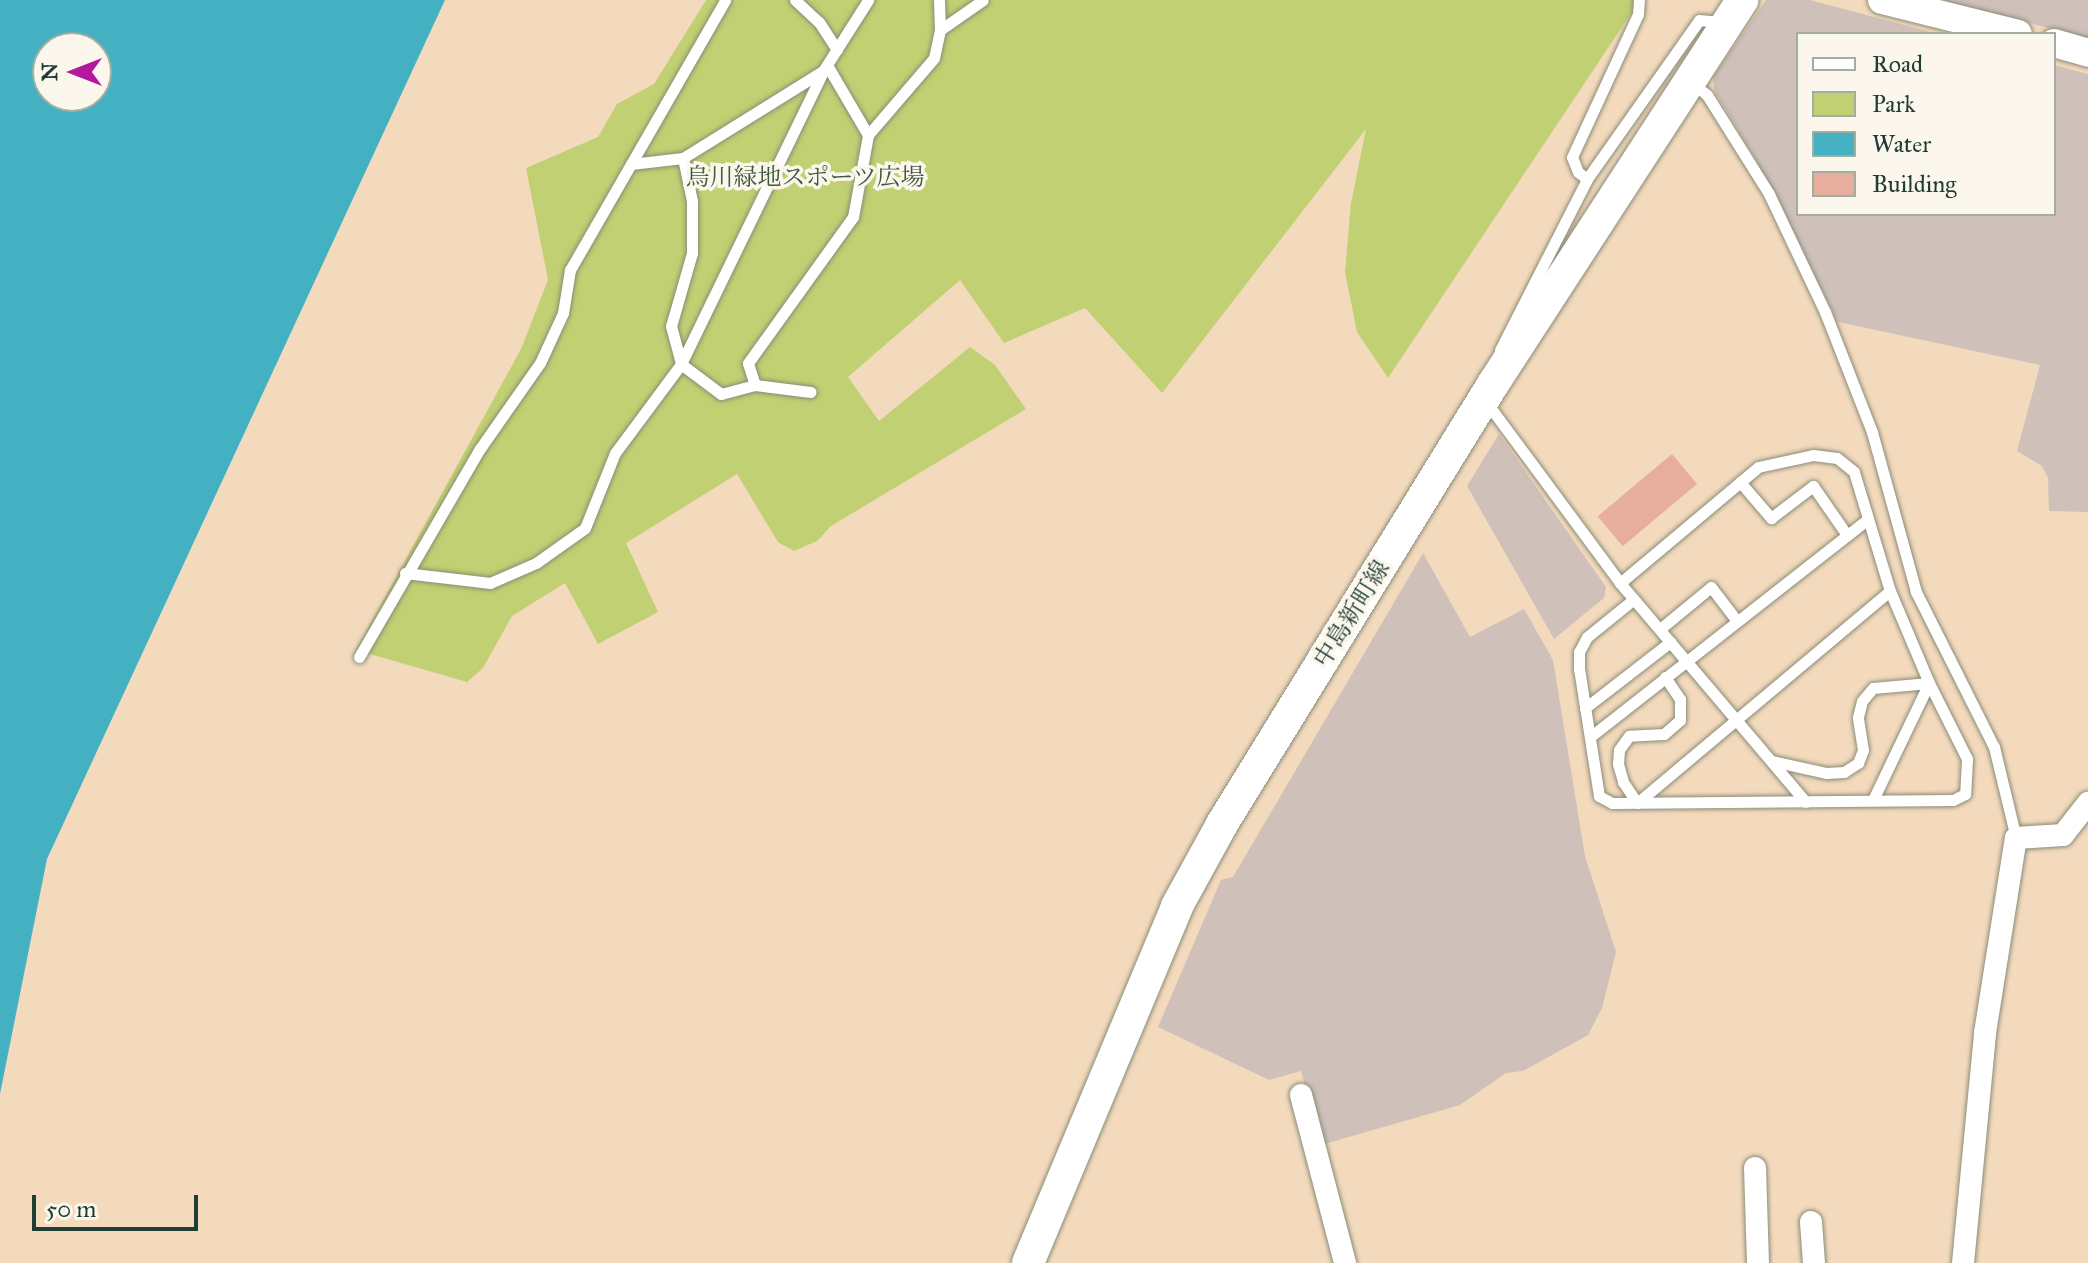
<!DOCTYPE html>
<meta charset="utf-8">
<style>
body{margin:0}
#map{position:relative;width:2088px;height:1263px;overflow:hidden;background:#f4dabd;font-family:"IM FELL Great Primer","Noto Serif JP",serif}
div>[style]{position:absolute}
.industrial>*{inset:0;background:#cfc0ba}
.green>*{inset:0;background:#c0d072}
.water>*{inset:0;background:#44b1c2}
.building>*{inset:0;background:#e7ae9e;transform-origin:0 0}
.roads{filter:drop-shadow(0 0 2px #8a8c78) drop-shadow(0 0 2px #8a8c78)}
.service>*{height:11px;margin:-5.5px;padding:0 5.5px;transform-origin:5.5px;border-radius:5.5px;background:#fff}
.minor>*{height:22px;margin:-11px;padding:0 11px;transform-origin:11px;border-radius:11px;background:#fff}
.tertiary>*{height:28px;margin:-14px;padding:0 14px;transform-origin:14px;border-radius:14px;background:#fff}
.secondary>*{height:32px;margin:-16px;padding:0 16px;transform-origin:16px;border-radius:16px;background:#fff}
span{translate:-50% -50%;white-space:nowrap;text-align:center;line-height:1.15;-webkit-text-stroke:7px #fbf7ec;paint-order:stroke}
.park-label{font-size:24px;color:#3f5a40}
.street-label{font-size:24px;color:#1f3d34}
.legend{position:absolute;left:1796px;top:32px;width:260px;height:184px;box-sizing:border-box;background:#fbf7ec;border:2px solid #a3ada2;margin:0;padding:10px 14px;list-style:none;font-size:24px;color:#1f3d34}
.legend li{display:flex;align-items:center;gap:16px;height:40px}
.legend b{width:40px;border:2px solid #a3ada2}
.north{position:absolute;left:32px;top:32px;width:80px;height:80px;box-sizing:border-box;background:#fbf7ec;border:2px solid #a3ada2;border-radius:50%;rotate:270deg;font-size:22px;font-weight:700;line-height:32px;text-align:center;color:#1f3d34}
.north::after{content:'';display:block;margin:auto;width:28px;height:36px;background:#b5179e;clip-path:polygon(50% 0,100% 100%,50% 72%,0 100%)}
.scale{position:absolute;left:32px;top:1195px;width:166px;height:36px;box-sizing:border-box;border:4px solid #1f3d34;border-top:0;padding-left:10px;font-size:24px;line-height:28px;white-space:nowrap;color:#1f3d34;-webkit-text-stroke:6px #fbf7ec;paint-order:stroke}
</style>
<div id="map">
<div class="industrial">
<div style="clip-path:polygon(1766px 0,1810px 0,1938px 34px,1798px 34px,1798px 214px,2054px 214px,2054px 65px,2088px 74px,2088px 512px,2049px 511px,2048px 478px,2042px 466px,2017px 451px,2040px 365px,1838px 322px,1755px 158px,1714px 90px,1713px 77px)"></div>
<div style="clip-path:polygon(1943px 0,2088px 0,2088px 38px,2037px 25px)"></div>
<div style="clip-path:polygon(1499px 434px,1606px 587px,1604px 598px,1554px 639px,1467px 486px)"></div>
<div style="clip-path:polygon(1423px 553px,1470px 637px,1524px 609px,1553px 660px,1585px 856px,1616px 952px,1602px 1008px,1588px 1035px,1523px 1071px,1506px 1073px,1460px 1105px,1321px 1145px,1301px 1071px,1269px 1080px,1158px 1027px,1221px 880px,1233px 877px)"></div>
</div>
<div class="green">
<div style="clip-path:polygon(706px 0,1640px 0,1388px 378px,1357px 332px,1345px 272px,1351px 203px,1366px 129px,1162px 393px,1085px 308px,1004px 343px,960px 280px,848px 377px,879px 421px,970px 347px,995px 365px,1026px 409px,831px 526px,817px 541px,794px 551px,778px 542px,737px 474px,626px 543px,658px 612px,598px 644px,565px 583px,512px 616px,483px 668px,467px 682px,356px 650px,521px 349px,548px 280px,526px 168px,598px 137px,617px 104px,654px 84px)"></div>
</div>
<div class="water">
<div style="clip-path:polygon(evenodd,0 0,445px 0,47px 859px,0 1094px,0 0,48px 48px,96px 48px,96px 96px,48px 96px,48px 48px)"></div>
</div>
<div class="building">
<div style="left:1672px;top:454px;width:39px;height:97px;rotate:50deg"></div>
</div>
<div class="roads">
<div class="service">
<div style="left:795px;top:0;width:33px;rotate:43deg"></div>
<div style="left:819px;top:22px;width:33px;rotate:57deg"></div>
<div style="left:940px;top:30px;width:52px;rotate:-34.9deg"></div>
<div style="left:1691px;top:82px;width:21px;rotate:39deg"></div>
<div style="left:1707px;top:95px;width:117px;rotate:57.9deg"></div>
<div style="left:1769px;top:194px;width:131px;rotate:64.6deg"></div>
<div style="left:1825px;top:312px;width:129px;rotate:68.6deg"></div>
<div style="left:1872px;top:432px;width:166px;rotate:74.6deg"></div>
<div style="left:1916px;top:592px;width:174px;rotate:63.3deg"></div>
<div style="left:1994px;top:747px;width:94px;rotate:76.4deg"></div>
<div style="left:868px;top:135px;width:101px;rotate:-49.4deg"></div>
<div style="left:934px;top:58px;width:29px;rotate:-78deg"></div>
<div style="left:940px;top:30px;width:30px;rotate:-92deg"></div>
<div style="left:683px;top:158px;width:44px;rotate:78.2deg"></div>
<div style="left:692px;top:201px;width:52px;rotate:90deg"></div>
<div style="left:692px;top:253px;width:76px;rotate:106deg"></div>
<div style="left:671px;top:326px;width:39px;rotate:75deg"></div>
<div style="left:681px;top:364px;width:50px;rotate:36.9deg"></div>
<div style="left:721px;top:394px;width:35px;rotate:-15deg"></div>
<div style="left:755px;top:385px;width:56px;rotate:7.1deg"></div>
<div style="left:631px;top:164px;width:52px;rotate:-6.6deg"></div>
<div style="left:683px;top:158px;width:163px;rotate:-31.9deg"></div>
<div style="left:1587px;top:179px;width:194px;rotate:-54.8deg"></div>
<div style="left:1699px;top:20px;width:25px;rotate:5deg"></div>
<div style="left:1500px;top:350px;width:192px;rotate:-63deg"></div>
<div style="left:1587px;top:179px;width:11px;rotate:-142deg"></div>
<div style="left:1578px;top:172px;width:16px;rotate:-112deg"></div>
<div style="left:1572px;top:157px;width:157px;rotate:-65.2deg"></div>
<div style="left:1638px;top:14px;width:14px;rotate:-86deg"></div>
<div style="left:755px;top:385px;width:23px;rotate:-108deg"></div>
<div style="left:748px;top:363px;width:180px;rotate:-54.3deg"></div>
<div style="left:853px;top:217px;width:83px;rotate:-79.6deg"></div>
<div style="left:868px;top:135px;width:81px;rotate:-120.4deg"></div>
<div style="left:1487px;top:403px;width:224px;rotate:53.5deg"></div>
<div style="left:1620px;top:583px;width:287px;rotate:49.7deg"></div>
<div style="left:1740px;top:482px;width:48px;rotate:49.3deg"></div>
<div style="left:1771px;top:518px;width:53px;rotate:-37.3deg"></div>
<div style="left:1813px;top:486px;width:60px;rotate:55.2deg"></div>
<div style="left:405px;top:573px;width:86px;rotate:6.7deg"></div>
<div style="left:490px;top:583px;width:50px;rotate:-23.5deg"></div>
<div style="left:536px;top:563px;width:60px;rotate:-35.5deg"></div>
<div style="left:585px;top:528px;width:81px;rotate:-68.2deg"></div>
<div style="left:615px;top:453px;width:111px;rotate:-53.4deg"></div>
<div style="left:681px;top:364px;width:326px;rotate:-64.1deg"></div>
<div style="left:823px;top:71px;width:84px;rotate:-57.6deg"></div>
<div style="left:1620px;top:583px;width:180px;rotate:-40deg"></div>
<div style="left:1758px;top:467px;width:56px;rotate:-12.3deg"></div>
<div style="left:1813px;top:455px;width:24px;rotate:7deg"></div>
<div style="left:1837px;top:458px;width:22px;rotate:39deg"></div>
<div style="left:1854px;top:472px;width:124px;rotate:73.2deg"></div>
<div style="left:1890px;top:591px;width:100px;rotate:67deg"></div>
<div style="left:1929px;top:683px;width:85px;rotate:63.4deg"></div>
<div style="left:1967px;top:759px;width:35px;rotate:93deg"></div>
<div style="left:1965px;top:794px;width:13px;rotate:153deg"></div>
<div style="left:1953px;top:800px;width:341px;rotate:179.5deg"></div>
<div style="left:1612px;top:803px;width:15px;rotate:-152deg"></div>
<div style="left:1599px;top:796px;width:129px;rotate:-98.9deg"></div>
<div style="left:1579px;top:669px;width:17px;rotate:-90deg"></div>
<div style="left:1579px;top:652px;width:17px;rotate:-62deg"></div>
<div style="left:1587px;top:637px;width:60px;rotate:-39deg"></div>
<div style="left:1660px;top:629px;width:66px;rotate:-39.5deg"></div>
<div style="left:1711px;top:587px;width:43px;rotate:52.6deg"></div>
<div style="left:359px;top:657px;width:239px;rotate:-59.9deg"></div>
<div style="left:479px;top:450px;width:106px;rotate:-55deg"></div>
<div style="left:540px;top:363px;width:55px;rotate:-65.3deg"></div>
<div style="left:563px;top:313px;width:44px;rotate:-80.8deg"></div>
<div style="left:570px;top:270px;width:311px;rotate:-60.1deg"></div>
<div style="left:1665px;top:677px;width:27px;rotate:56deg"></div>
<div style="left:1680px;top:699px;width:21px;rotate:90deg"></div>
<div style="left:1680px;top:720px;width:21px;rotate:139deg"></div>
<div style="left:1664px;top:734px;width:35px;rotate:177deg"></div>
<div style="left:1629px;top:736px;width:17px;rotate:126deg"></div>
<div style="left:1619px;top:750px;width:14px;rotate:94deg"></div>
<div style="left:1618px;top:764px;width:19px;rotate:74deg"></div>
<div style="left:1623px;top:782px;width:25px;rotate:56deg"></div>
<div style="left:1637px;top:803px;width:330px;rotate:-40deg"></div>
<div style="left:1585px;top:708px;width:108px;rotate:-37.8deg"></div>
<div style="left:1590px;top:737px;width:353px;rotate:-38.1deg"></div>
<div style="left:1772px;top:761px;width:55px;rotate:12.5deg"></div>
<div style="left:1826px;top:773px;width:18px;rotate:-3deg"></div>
<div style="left:1844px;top:772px;width:17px;rotate:-33deg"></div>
<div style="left:1858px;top:763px;width:14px;rotate:-69deg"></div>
<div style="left:1863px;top:750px;width:33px;rotate:-99deg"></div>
<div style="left:1858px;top:717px;width:16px;rotate:-76deg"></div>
<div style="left:1862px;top:701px;width:17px;rotate:-50deg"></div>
<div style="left:1873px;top:688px;width:56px;rotate:-5.1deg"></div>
<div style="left:1929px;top:683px;width:130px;rotate:115.6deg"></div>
</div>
<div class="minor">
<div style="left:1301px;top:1095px;width:174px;rotate:75.3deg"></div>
<div style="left:1755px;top:1168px;width:95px;rotate:88.2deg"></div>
<div style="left:1811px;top:1222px;width:41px;rotate:85.8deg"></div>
<div style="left:1963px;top:1263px;width:231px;rotate:-84.5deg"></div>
<div style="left:1985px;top:1033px;width:197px;rotate:-81deg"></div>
<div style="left:2016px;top:838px;width:47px;rotate:-3.7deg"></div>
<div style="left:2063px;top:835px;width:41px;rotate:-52deg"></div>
</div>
<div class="tertiary">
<div style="left:1882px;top:0;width:140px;rotate:14deg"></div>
<div style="left:2054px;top:43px;width:35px;rotate:16deg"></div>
</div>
<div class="secondary">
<div style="left:1028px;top:1263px;width:387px;rotate:-67.3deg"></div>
<div style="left:1177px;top:906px;width:94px;rotate:-61.2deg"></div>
<div style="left:1222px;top:824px;width:517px;rotate:-58.37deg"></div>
<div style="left:1493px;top:384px;width:458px;rotate:-57deg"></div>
</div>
</div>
<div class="park-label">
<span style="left:805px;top:178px">烏川緑地スポーツ広場</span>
</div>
<div class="street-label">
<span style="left:1352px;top:614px;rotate:-58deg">中島新町線</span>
</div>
<ul class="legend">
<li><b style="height:10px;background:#fff"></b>Road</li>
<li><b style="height:22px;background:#c0d072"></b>Park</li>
<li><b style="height:22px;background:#44b1c2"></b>Water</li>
<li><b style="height:22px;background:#e7ae9e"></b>Building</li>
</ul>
<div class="north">N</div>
<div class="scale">50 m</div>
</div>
